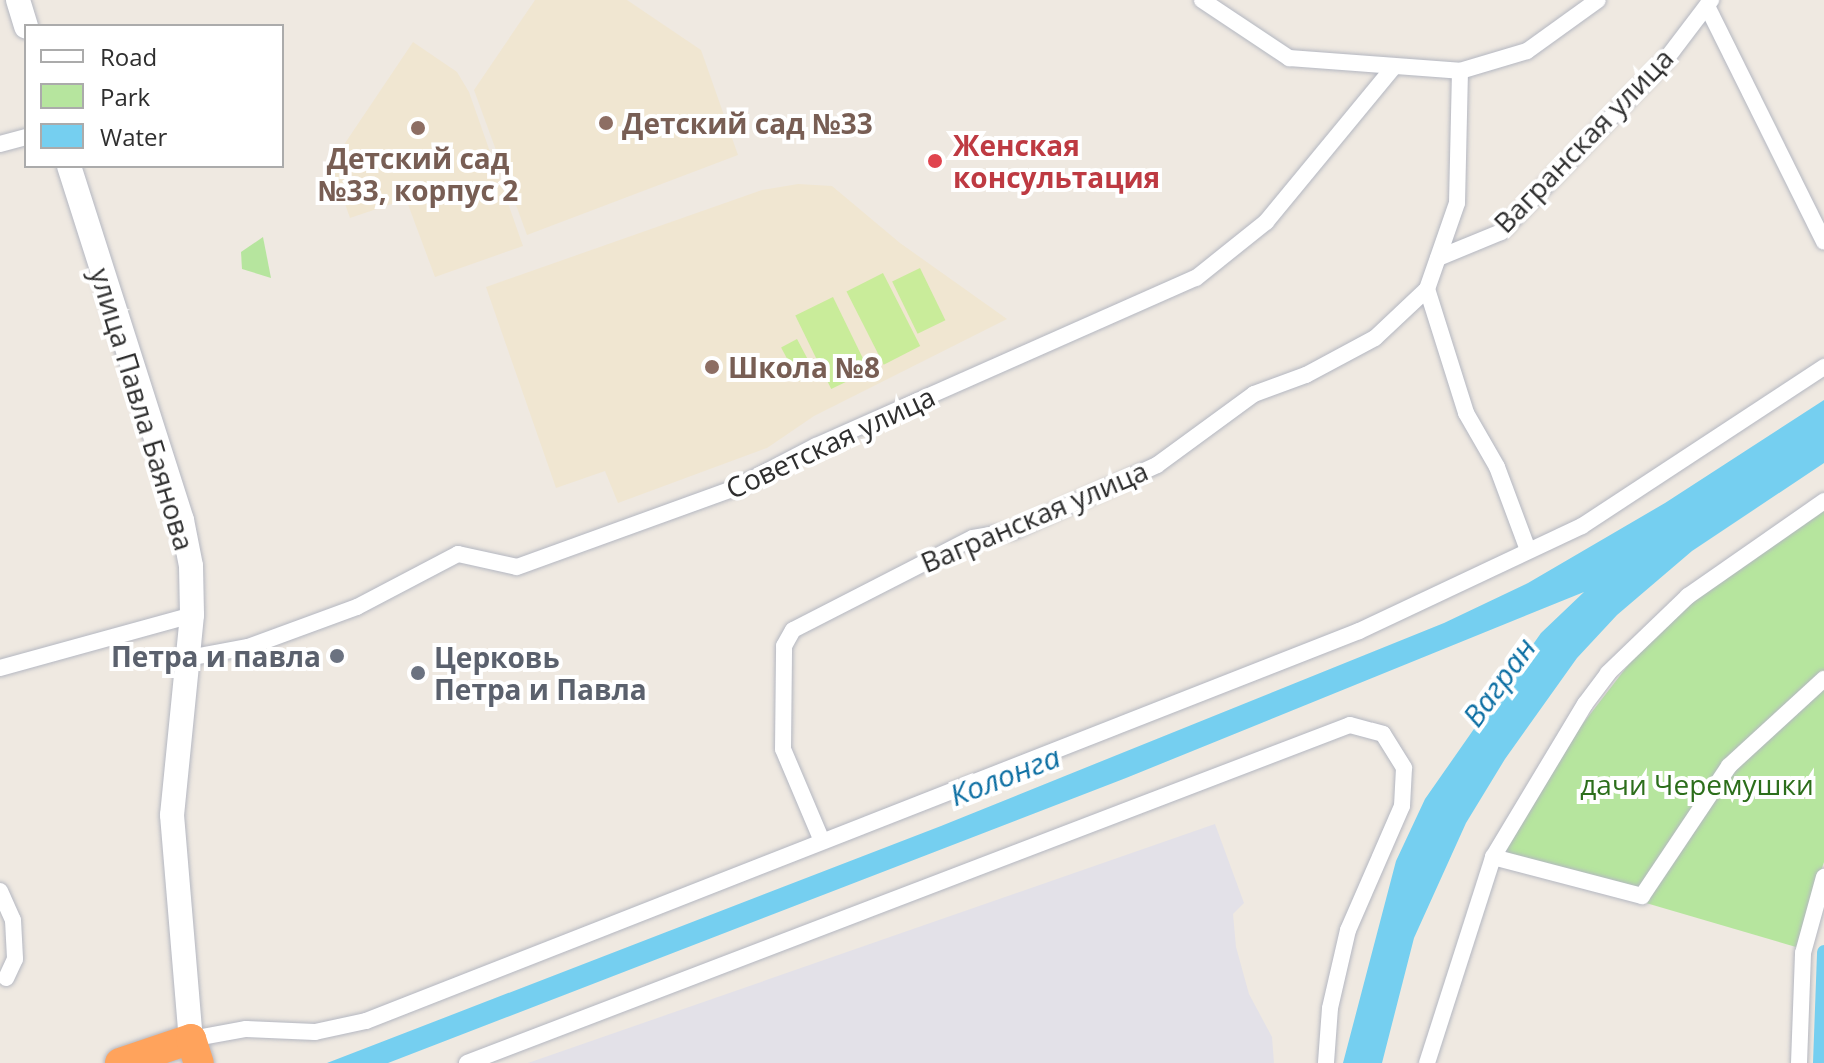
<!DOCTYPE html>
<meta charset="utf-8">
<style>
body{margin:0}
#map{position:relative;width:1824px;height:1063px;overflow:hidden;background:#efe9e1;font-family:"Open Sans",sans-serif}
div>[style]{position:absolute}
.industrial>*{inset:0;background:#e3e1e8}
.education>*{inset:0;background:#f0e6d1}
.green>*{inset:0;background:#b6e59e}
.pitch>*{inset:0;background:#c9ec9a;transform-origin:0 0}
.water>*{inset:0;background:#75cff0}
.canal>*{height:14px;margin:-7px;padding:0 7px;transform-origin:7px;border-radius:7px;background:#75cff0}
.roads{filter:drop-shadow(0 0 2px #b4b7c1) drop-shadow(0 0 2px #b4b7c1)}
.street>*{height:16px;margin:-8px;padding:0 8px;transform-origin:8px;border-radius:8px;background:#fff}
.secondary>*{height:24px;margin:-12px;padding:0 12px;transform-origin:12px;border-radius:12px;background:#fff}
.highway>*{height:30px;margin:-15px;padding:0 15px;transform-origin:15px;border-radius:15px;background:#ffa35c}
.dots>*{width:22px;height:22px;translate:-50% -50%;box-sizing:border-box;border:4px solid #fff;border-radius:50%}
span{translate:-50% -50%;white-space:nowrap;text-align:center;line-height:1.15;-webkit-text-stroke:8px #fff;paint-order:stroke}
.education-label{font-size:28px;color:#785e54;font-weight:700}
.left{translate:0 -50%;text-align:left}
.street-label{font-size:28px;color:#2e2e2e}
.health-label{font-size:28px;color:#be3a42;font-weight:700}
.worship-label{font-size:28px;color:#5b616d;font-weight:700}
.right{translate:-100% -50%;text-align:right}
.park-label{font-size:28px;color:#2c6e1b}
.water-label{font-size:30px;color:#0d6fa3;font-style:italic}
.legend{position:absolute;left:24px;top:24px;width:260px;height:144px;box-sizing:border-box;background:#fff;border:2px solid #ababab;margin:0;padding:10px 14px;list-style:none;font-size:24px;color:#2e2e2e}
.legend li{display:flex;align-items:center;gap:16px;height:40px}
.legend b{width:40px;border:2px solid #ababab}
</style>
<div id="map">
<div class="industrial">
<div style="clip-path:polygon(1215px 824px,1244px 903px,1233px 914px,1236px 947px,1249px 994px,1272px 1037px,1274px 1063px,528px 1063px)"></div>
</div>
<div class="education">
<div style="clip-path:polygon(535px 0,627px 0,701px 50px,738px 155px,527px 235px,474px 90px)"></div>
<div style="clip-path:polygon(413px 42px,457px 72px,469px 92px,523px 246px,435px 277px,406px 199px,350px 218px,331px 164px)"></div>
<div style="clip-path:polygon(798px 184px,832px 186px,900px 243px,1007px 319px,814px 416px,767px 448px,618px 503px,605px 471px,556px 488px,486px 287px,762px 190px)"></div>
</div>
<div class="green">
<div style="clip-path:polygon(263px 237px,271px 278px,242px 269px,241px 252px)"></div>
<div style="clip-path:polygon(1824px 509px,1824px 862px,1796px 947px,1499px 860px,1581px 726px,1639px 651px,1716px 582px)"></div>
</div>
<div class="pitch">
<div style="left:920px;top:268px;width:58px;height:31px;rotate:64deg"></div>
<div style="left:883px;top:273px;width:82px;height:41px;rotate:63deg"></div>
<div style="left:833px;top:297px;width:82px;height:42px;rotate:64deg"></div>
<div style="left:797px;top:339px;width:38px;height:18px;rotate:62deg"></div>
</div>
<div class="water">
<div style="clip-path:polygon(1824px 400px,1824px 463px,1692px 551px,1617px 615px,1577px 658px,1505px 759px,1466px 823px,1414px 938px,1382px 1063px,1343px 1063px,1396px 861px,1425px 799px,1541px 633px,1584px 592px,1126px 778px,388px 1063px,327px 1063px,941px 826px,1444px 623px,1528px 583px,1665px 503px)"></div>
</div>
<div class="canal">
<div style="left:1820px;top:1063px;width:111px;rotate:-87.9deg"></div>
</div>
<div class="roads">
<div class="street">
<div style="left:1202px;top:0;width:105px;rotate:33.7deg"></div>
<div style="left:1289px;top:58px;width:171px;rotate:4.3deg"></div>
<div style="left:1460px;top:71px;width:70px;rotate:-16.6deg"></div>
<div style="left:1527px;top:51px;width:87px;rotate:-35.7deg"></div>
<div style="left:1707px;top:6px;width:263px;rotate:63.6deg"></div>
<div style="left:1460px;top:71px;width:132px;rotate:91.3deg"></div>
<div style="left:1457px;top:203px;width:91px;rotate:109.2deg"></div>
<div style="left:1427px;top:289px;width:130px;rotate:72.5deg"></div>
<div style="left:1466px;top:413px;width:62px;rotate:60.1deg"></div>
<div style="left:1497px;top:467px;width:89px;rotate:69.5deg"></div>
<div style="left:0;top:144px;width:27px;rotate:-15deg"></div>
<div style="left:1438px;top:258px;width:68px;rotate:-22.4deg"></div>
<div style="left:1501px;top:232px;width:236px;rotate:-46.2deg"></div>
<div style="left:1664px;top:62px;width:78px;rotate:-52.8deg"></div>
<div style="left:188px;top:658px;width:61px;rotate:-10.4deg"></div>
<div style="left:248px;top:647px;width:116px;rotate:-20.2deg"></div>
<div style="left:357px;top:607px;width:114px;rotate:-27.7deg"></div>
<div style="left:458px;top:554px;width:60px;rotate:12.4deg"></div>
<div style="left:517px;top:567px;width:232px;rotate:-19.9deg"></div>
<div style="left:735px;top:488px;width:91px;rotate:-27.4deg"></div>
<div style="left:816px;top:446px;width:415px;rotate:-23.9deg"></div>
<div style="left:1196px;top:278px;width:90px;rotate:-38.7deg"></div>
<div style="left:1266px;top:222px;width:200px;rotate:-50.5deg"></div>
<div style="left:0;top:668px;width:199px;rotate:-15.4deg"></div>
<div style="left:822px;top:841px;width:100px;rotate:-113deg"></div>
<div style="left:783px;top:749px;width:103px;rotate:-89.4deg"></div>
<div style="left:784px;top:646px;width:18px;rotate:-61deg"></div>
<div style="left:793px;top:630px;width:202px;rotate:-27.1deg"></div>
<div style="left:973px;top:538px;width:41px;rotate:-9.9deg"></div>
<div style="left:1013px;top:531px;width:158px;rotate:-24.6deg"></div>
<div style="left:1157px;top:465px;width:120px;rotate:-36.2deg"></div>
<div style="left:1254px;top:394px;width:55px;rotate:-20.1deg"></div>
<div style="left:1306px;top:375px;width:78px;rotate:-28.2deg"></div>
<div style="left:1375px;top:338px;width:71px;rotate:-43.3deg"></div>
<div style="left:1493px;top:857px;width:154px;rotate:14.7deg"></div>
<div style="left:1642px;top:896px;width:156px;rotate:-56.2deg"></div>
<div style="left:1729px;top:766px;width:129px;rotate:-42.5deg"></div>
<div style="left:0;top:891px;width:32px;rotate:66deg"></div>
<div style="left:13px;top:920px;width:39px;rotate:87deg"></div>
<div style="left:15px;top:959px;width:21px;rotate:115deg"></div>
<div style="left:191px;top:1039px;width:56px;rotate:-10.3deg"></div>
<div style="left:246px;top:1029px;width:69px;rotate:2.5deg"></div>
<div style="left:315px;top:1032px;width:52px;rotate:-12.2deg"></div>
<div style="left:366px;top:1021px;width:1067px;rotate:-21.44deg"></div>
<div style="left:1359px;top:631px;width:246px;rotate:-25.2deg"></div>
<div style="left:1582px;top:526px;width:290px;rotate:-33.3deg"></div>
<div style="left:467px;top:1063px;width:945px;rotate:-20.95deg"></div>
<div style="left:1350px;top:725px;width:34px;rotate:15deg"></div>
<div style="left:1383px;top:734px;width:40px;rotate:58deg"></div>
<div style="left:1404px;top:768px;width:38px;rotate:93deg"></div>
<div style="left:1402px;top:806px;width:135px;rotate:113.5deg"></div>
<div style="left:1348px;top:930px;width:80px;rotate:103deg"></div>
<div style="left:1330px;top:1008px;width:55px;rotate:94.2deg"></div>
<div style="left:1427px;top:1063px;width:216px;rotate:-72.2deg"></div>
<div style="left:1493px;top:857px;width:179px;rotate:-59deg"></div>
<div style="left:1585px;top:704px;width:39px;rotate:-53deg"></div>
<div style="left:1608px;top:673px;width:111px;rotate:-43.9deg"></div>
<div style="left:1688px;top:596px;width:166px;rotate:-34.9deg"></div>
<div style="left:1799px;top:1063px;width:110px;rotate:-87.9deg"></div>
<div style="left:1803px;top:953px;width:79px;rotate:-74.6deg"></div>
</div>
<div class="secondary">
<div style="left:18px;top:0;width:28px;rotate:73deg"></div>
<div style="left:69px;top:166px;width:372px;rotate:72.3deg"></div>
<div style="left:182px;top:520px;width:47px;rotate:78.9deg"></div>
<div style="left:191px;top:566px;width:49px;rotate:88.8deg"></div>
<div style="left:192px;top:615px;width:201px;rotate:95.7deg"></div>
<div style="left:172px;top:815px;width:225px;rotate:85.2deg"></div>
</div>
<div class="highway">
<div style="left:120px;top:1063px;width:75px;rotate:-18.7deg"></div>
<div style="left:191px;top:1039px;width:25px;rotate:72deg"></div>
</div>
</div>
<div class="dots">
<div style="left:606px;top:123px;background:#8d6e63"></div>
<div style="left:418px;top:128px;background:#8d6e63"></div>
<div style="left:935px;top:161px;background:#e0444e"></div>
<div style="left:712px;top:367px;background:#8d6e63"></div>
<div style="left:337px;top:656px;background:#6b7280"></div>
<div style="left:418px;top:673px;background:#6b7280"></div>
</div>
<div class="education-label">
<span class="left" style="left:622px;top:123px">Детский сад №33</span>
<span style="left:418px;top:174px">Детский сад<br>№33, корпус 2</span>
<span class="left" style="left:728px;top:367px">Школа №8</span>
</div>
<div class="street-label">
<span style="left:1583px;top:140px;rotate:-46deg">Вагранская улица</span>
<span style="left:143px;top:409px;rotate:73deg">улица Павла Баянова</span>
<span style="left:830px;top:442px;rotate:-25deg">Советская улица</span>
<span style="left:1034px;top:516px;rotate:-23deg">Вагранская улица</span>
</div>
<div class="health-label">
<span class="left" style="left:953px;top:161px">Женская<br>консультация</span>
</div>
<div class="worship-label">
<span class="right" style="left:321px;top:656px">Петра и павла</span>
<span class="left" style="left:434px;top:673px">Церковь<br>Петра и Павла</span>
</div>
<div class="park-label">
<span style="left:1697px;top:784px">дачи Черемушки</span>
</div>
<div class="water-label">
<span style="left:1499px;top:682px;rotate:-54deg">Вагран</span>
<span style="left:1005px;top:776px;rotate:-21deg">Колонга</span>
</div>
<ul class="legend">
<li><b style="height:10px;background:#fff"></b>Road</li>
<li><b style="height:22px;background:#b6e59e"></b>Park</li>
<li><b style="height:22px;background:#75cff0"></b>Water</li>
</ul>
</div>
